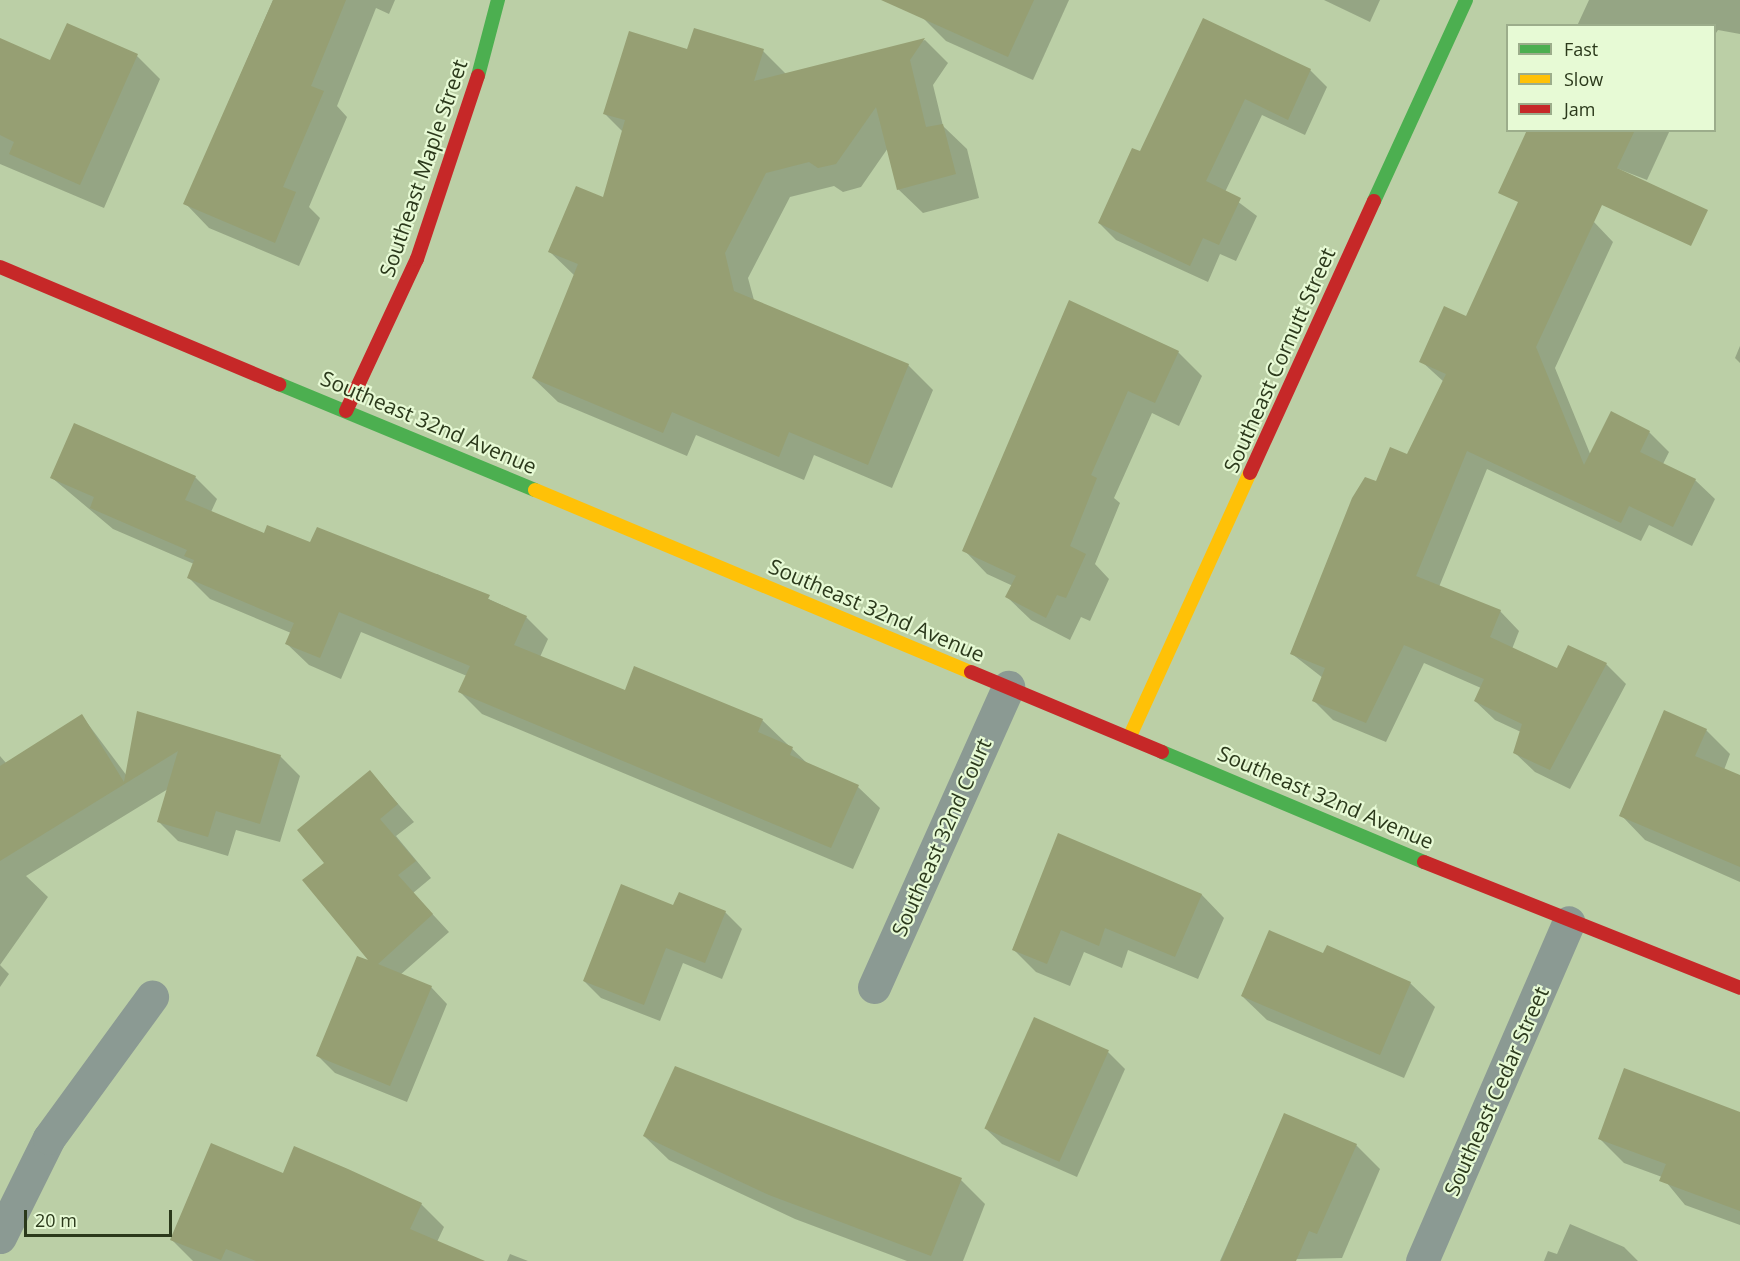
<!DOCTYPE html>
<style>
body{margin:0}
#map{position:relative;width:1740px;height:1261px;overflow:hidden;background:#bbcfa6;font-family:"Open Sans",sans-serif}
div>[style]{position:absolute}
.shadow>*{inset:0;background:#0003}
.building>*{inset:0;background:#969f73;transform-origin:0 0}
.street>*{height:33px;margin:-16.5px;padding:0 16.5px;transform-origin:16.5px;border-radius:16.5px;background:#8b9a93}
.fast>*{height:14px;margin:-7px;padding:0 7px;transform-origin:7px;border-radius:7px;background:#4caf50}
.slow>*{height:14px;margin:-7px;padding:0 7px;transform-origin:7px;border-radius:7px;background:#ffc107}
.jam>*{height:14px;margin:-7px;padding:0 7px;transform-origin:7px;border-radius:7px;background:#c62828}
span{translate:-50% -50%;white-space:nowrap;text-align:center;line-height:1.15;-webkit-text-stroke:4.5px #e7fad5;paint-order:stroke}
.street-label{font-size:21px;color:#2b391b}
.legend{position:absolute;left:1506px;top:24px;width:210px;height:108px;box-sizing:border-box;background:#e7fad5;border:2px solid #9cad8b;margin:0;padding:8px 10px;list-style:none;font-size:18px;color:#2b391b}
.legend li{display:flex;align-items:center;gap:12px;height:30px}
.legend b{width:30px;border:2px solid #9cad8b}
.scale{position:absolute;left:24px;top:1210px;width:148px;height:27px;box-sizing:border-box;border:3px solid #2b391b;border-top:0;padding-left:8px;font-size:18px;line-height:21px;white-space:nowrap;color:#2b391b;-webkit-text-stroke:4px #e7fad5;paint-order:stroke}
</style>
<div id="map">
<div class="shadow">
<div style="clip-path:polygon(273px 0,395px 0,389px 14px,376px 8px,337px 106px,347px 117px,309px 207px,320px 218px,299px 266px,209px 228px,185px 203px)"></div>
<div style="clip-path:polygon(929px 0,1069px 0,1033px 80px,946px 41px,922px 17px)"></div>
<div style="clip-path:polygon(1324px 0,1380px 0,1370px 22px)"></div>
<div style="clip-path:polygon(1589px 0,1740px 0,1740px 34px,1718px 30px,1714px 36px,1714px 26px,1577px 26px)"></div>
<div style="clip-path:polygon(1204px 20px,1310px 70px,1327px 87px,1305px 135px,1262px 115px,1225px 192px,1257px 216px,1236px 261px,1220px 254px,1208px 282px,1116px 240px,1099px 223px,1141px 153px)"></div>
<div style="clip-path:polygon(0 40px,51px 62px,137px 56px,160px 79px,104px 208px,0 164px)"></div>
<div style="clip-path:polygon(925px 40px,948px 63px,933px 85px,943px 126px,967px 149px,979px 198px,923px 213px,898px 189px,888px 148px,861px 187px,843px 192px,834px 186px,790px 197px,748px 278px,754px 300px,908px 365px,933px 390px,892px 488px,814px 455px,804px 480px,696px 435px,687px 456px,558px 402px,533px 378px,575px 276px,550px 252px,604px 200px,623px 132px,605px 114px,688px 51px,763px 51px,787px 75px)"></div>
<div style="clip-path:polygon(1542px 130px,1670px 130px,1647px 180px,1557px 145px)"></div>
<div style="clip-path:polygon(1594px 222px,1613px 242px,1555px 368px,1591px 456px,1649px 432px,1669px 452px,1663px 464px,1695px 480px,1715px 499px,1692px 546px,1649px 525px,1641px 541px,1487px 469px,1439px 587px,1500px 611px,1519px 631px,1512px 649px,1557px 670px,1606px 664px,1626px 684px,1570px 789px,1535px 772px,1515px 753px,1521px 732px,1495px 720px,1475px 701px,1481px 688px,1424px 663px,1386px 742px,1333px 720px,1314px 701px,1323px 678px,1292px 654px,1376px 483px,1408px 456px,1444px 382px,1421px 361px,1467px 318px)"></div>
<div style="clip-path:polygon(1070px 302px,1178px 352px,1202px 376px,1179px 426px,1152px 413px,1114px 498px,1120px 503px,1095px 564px,1109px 579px,1090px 621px,1081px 617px,1070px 640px,1031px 620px,1007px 597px,1013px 586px,987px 574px,964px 550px)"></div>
<div style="clip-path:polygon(1740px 346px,1740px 363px,1735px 358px)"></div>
<div style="clip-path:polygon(51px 477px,195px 477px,217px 499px,211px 512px,265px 535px,435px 579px,437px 574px,526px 617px,548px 639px,540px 657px,625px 692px,762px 720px,809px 765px,858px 787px,880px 808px,853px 869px,482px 714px,460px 692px,467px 676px,361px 632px,341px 679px,309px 665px,287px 644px,291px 633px,210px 599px,188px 577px,194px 564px,113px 529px)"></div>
<div style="clip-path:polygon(138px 713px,280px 756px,300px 776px,280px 842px,236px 830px,228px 856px,178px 841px,158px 821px,168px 789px,26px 876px,48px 897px,0 965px,9px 974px,0 987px,0 756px,6px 763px,82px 716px,127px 776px)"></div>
<div style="clip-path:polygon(1706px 730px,1730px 754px,1724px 770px,1740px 777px,1740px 882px,1645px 840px,1621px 815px)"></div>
<div style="clip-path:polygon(370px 772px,414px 822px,396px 836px,431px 878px,413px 893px,449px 932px,400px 975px,431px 987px,447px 1004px,407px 1102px,335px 1073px,318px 1056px,373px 963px,326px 863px)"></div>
<div style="clip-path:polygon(1059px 835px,1202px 895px,1224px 918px,1198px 979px,1128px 950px,1122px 968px,1084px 952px,1070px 986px,1036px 972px,1013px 949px)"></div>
<div style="clip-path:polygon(674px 907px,725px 912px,742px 929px,722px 979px,683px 963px,660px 1021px,601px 998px,584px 981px)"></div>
<div style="clip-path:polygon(1324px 955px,1410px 983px,1435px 1007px,1404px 1078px,1267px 1020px,1242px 996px)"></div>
<div style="clip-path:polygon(1108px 1052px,1125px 1069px,1077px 1177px,1002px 1144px,985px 1128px)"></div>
<div style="clip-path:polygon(1740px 1113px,1740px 1225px,1685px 1205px,1662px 1177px,1624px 1163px,1599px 1138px)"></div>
<div style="clip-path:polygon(1285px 1115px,1356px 1145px,1380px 1169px,1342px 1258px,1220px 1261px)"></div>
<div style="clip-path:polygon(644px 1136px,961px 1180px,985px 1204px,963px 1261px,907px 1261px,795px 1219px,669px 1160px)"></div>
<div style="clip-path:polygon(284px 1175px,421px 1204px,444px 1227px,437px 1242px,481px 1261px,193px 1261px,172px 1240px)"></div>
<div style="clip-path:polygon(1570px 1224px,1624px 1247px,1638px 1261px,1544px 1261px,1548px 1251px,1557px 1254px)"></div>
<div style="clip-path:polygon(510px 1254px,528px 1261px,507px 1261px)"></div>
</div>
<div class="building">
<div style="clip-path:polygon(273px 0,346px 0,311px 86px,324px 91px,283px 187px,296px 192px,275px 243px,183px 204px)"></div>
<div style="clip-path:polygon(881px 0,1034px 0,1008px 57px)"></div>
<div style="clip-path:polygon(1203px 18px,1311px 69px,1288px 120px,1245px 99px,1206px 181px,1241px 198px,1219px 245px,1203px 238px,1190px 266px,1098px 223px,1132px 148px,1140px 151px)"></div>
<div style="clip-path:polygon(67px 23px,138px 54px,80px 185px,9px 154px,14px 142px,0 135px,0 38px,50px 60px)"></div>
<div style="clip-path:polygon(694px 28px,764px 49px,754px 81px,925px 38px,910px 60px,926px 127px,943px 124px,956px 174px,897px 190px,876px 107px,836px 164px,818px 168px,809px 162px,766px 173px,725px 253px,734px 291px,909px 364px,868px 465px,789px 432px,779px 457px,672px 412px,663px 433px,532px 378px,578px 264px,548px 252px,576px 186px,603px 197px,625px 120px,603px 114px,629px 31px,687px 49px)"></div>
<div style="clip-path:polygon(1527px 130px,1635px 130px,1617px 168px,1708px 210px,1691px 246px,1602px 205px,1536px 347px,1584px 465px,1611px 411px,1650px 431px,1640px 452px,1696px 479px,1673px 527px,1629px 506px,1621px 523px,1467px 451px,1416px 576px,1501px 610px,1490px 637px,1557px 668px,1568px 645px,1607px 663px,1550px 770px,1513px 753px,1522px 724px,1474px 701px,1484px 679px,1404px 645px,1366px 723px,1312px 701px,1325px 668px,1290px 654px,1352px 498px,1365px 477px,1376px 481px,1390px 447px,1407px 454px,1446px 374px,1419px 362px,1444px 306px,1466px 316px,1518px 202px,1498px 193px)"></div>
<div style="clip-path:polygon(1069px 300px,1179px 351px,1155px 403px,1128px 391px,1091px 475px,1097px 478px,1070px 546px,1086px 554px,1066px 598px,1057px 595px,1046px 618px,1005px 597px,1016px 576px,962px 551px)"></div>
<div style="clip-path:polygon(74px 423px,196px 476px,185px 500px,264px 533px,267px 525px,310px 542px,317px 527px,490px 595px,488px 599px,527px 616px,514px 645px,625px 690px,634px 666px,763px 719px,758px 732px,793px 747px,790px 755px,859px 785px,831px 848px,458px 692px,470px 666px,339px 612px,320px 658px,285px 644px,294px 623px,187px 578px,194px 560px,184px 556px,187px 550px,90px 508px,94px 497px,50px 478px)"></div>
<div style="clip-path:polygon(1664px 710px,1707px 729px,1695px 756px,1740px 775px,1740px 867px,1619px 816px)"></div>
<div style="clip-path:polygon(137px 711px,281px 755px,260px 824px,216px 811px,208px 837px,157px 822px,178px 751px,0 861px,0 766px,82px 714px,124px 782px)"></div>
<div style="clip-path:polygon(370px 770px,398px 804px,380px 819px,416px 861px,398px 875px,433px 914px,378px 964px,432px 986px,390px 1086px,316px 1056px,357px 956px,368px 960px,302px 880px,324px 863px,297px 830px)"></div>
<div style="clip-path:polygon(1058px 833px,1202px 894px,1175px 957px,1105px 928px,1099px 946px,1061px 930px,1047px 964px,1012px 950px)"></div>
<div style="clip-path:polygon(621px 884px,673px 905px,679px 892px,726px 911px,705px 963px,666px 948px,644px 1005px,583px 981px)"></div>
<div style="clip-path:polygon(1269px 930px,1323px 953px,1327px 945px,1411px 982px,1380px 1055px,1241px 996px)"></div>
<div style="left:1034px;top:1017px;width:82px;height:122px;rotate:24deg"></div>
<div style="clip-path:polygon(675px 1066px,962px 1178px,931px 1256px,769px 1195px,643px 1136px)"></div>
<div style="clip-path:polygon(1624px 1068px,1740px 1112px,1740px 1211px,1659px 1181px,1666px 1164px,1598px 1139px)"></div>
<div style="clip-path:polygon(1284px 1113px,1357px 1144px,1317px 1234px,1309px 1231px,1296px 1261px,1221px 1261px)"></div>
<div style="clip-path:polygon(211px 1143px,283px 1173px,294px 1146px,348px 1169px,422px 1203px,410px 1229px,485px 1261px,256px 1261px,226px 1249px,221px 1260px,170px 1240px)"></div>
</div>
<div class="street">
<div style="left:874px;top:987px;width:329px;rotate:-65.9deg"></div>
<div style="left:0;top:1237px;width:110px;rotate:-63.7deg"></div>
<div style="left:49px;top:1138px;width:175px;rotate:-53.9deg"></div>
<div style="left:1422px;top:1261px;width:369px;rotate:-66.6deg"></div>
</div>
<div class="fast">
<div style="left:478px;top:76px;width:79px;rotate:-75.3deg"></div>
<div style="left:1374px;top:201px;width:221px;rotate:-65.4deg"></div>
<div style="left:279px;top:384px;width:277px;rotate:22.5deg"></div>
<div style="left:1162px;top:752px;width:284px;rotate:22.8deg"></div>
</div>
<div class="slow">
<div style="left:535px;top:490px;width:472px;rotate:22.7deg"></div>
<div style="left:1129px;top:738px;width:291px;rotate:-65.5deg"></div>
</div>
<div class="jam">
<div style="left:0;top:267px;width:303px;rotate:22.8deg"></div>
<div style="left:346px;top:411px;width:168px;rotate:-65deg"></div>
<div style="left:417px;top:259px;width:193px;rotate:-71.6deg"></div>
<div style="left:1250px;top:473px;width:299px;rotate:-65.5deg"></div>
<div style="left:971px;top:672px;width:207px;rotate:22.7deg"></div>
<div style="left:1424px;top:862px;width:340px;rotate:21.7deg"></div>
</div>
<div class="street-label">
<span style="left:423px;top:168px;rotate:-71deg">Southeast Maple Street</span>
<span style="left:1279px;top:360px;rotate:-66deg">Southeast Cornutt Street</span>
<span style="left:429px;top:422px;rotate:23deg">Southeast 32nd Avenue</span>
<span style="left:877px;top:610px;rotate:23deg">Southeast 32nd Avenue</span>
<span style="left:1326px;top:797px;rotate:23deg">Southeast 32nd Avenue</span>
<span style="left:941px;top:837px;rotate:-66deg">Southeast 32nd Court</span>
<span style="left:1496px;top:1091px;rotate:-66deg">Southeast Cedar Street</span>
</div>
<ul class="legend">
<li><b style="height:8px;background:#4caf50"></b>Fast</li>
<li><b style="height:8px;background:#ffc107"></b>Slow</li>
<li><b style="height:8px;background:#c62828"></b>Jam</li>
</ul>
<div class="scale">20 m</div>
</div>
